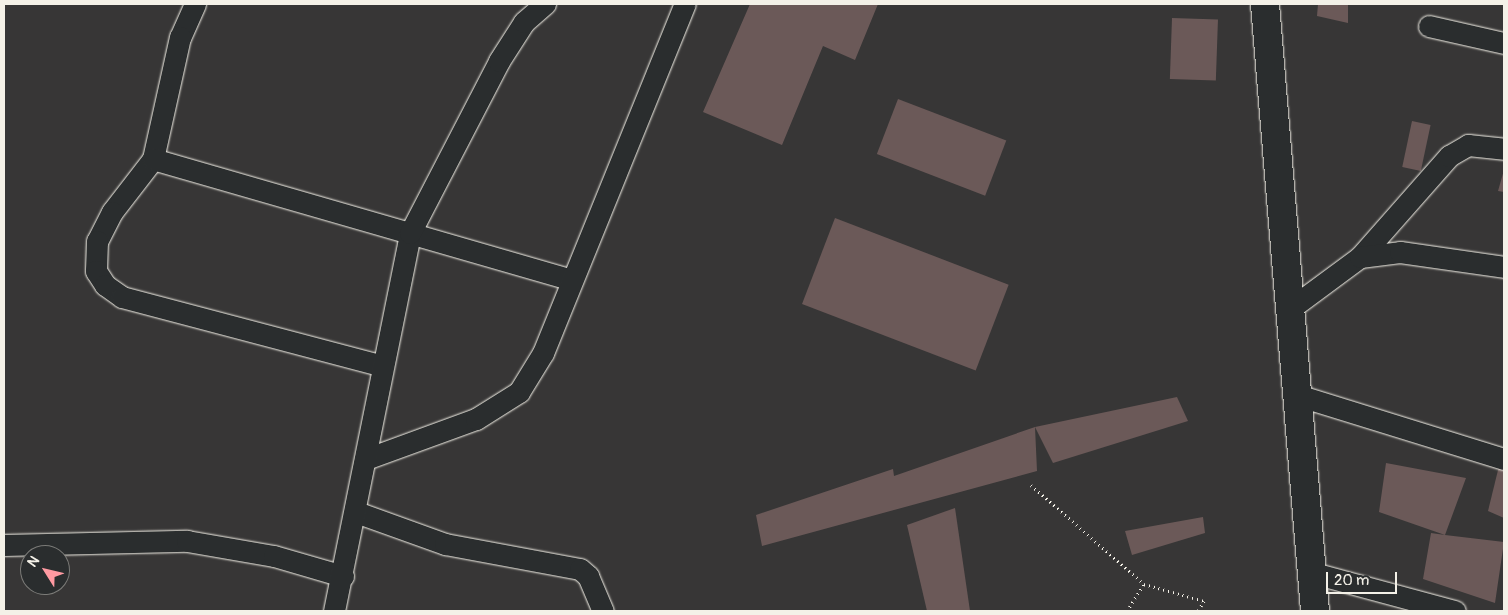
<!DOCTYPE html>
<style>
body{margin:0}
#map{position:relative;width:1508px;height:615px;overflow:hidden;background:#373636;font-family:Pangolin,sans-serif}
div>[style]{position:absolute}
.building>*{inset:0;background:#6b5958;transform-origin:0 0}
.path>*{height:3px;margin-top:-1.5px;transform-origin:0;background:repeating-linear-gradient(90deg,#f4f1e8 0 1px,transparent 0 5px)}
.roads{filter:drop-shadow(0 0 1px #f4f1e8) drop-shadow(0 0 1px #f4f1e8)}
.street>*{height:21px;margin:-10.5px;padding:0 10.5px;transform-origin:10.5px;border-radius:10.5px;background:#2a2d2e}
.secondary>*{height:28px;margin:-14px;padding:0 14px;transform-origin:14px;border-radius:14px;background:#2a2d2e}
span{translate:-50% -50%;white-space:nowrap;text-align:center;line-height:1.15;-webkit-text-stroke:5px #2a2d2e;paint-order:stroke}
.frame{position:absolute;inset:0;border:5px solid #f4f1e8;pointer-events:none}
.north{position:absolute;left:20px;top:545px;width:50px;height:50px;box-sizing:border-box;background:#2a2d2e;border:1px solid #7b7b78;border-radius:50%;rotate:306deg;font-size:14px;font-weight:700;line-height:20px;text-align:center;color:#f4f1e8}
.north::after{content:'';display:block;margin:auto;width:18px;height:22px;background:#ff9aa2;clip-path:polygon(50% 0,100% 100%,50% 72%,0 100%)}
.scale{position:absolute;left:1326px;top:572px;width:71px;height:22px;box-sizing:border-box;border:2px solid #f4f1e8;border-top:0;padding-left:6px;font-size:15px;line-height:18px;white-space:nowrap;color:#f4f1e8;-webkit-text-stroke:4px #2a2d2e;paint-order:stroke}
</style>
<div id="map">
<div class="building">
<div style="clip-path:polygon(750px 4px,878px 4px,855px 60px,823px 46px,782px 145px,703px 112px)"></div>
<div style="clip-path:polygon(1318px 4px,1348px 4px,1348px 23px,1317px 16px)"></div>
<div style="left:1172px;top:18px;width:46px;height:61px;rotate:2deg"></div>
<div style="left:898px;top:99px;width:116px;height:59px;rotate:21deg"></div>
<div style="left:1412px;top:121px;width:19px;height:47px;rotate:12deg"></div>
<div style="clip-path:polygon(1504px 170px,1504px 192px,1498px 191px)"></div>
<div style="left:835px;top:218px;width:186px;height:92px;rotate:21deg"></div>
<div style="clip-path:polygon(1177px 397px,1188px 421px,1053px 463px,1035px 427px)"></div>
<div style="clip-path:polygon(1035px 427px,1037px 471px,762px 546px,756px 515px,893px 469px,894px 476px)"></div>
<div style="clip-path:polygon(1386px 463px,1466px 478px,1445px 535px,1504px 542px,1495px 603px,1423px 579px,1431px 533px,1445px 535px,1379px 512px)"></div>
<div style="clip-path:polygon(1499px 466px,1504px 467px,1504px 518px,1488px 511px)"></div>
<div style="clip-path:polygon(955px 508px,970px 611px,927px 611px,907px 525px)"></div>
<div style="clip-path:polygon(1203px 517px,1205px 533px,1132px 555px,1125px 531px)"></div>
</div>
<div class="path">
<div style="left:1031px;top:485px;width:150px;rotate:41.2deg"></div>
<div style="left:1144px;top:584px;width:62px;rotate:15.8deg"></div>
<div style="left:1204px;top:601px;width:12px;rotate:121deg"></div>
<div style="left:1127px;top:611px;width:32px;rotate:-58deg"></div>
</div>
<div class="roads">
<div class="street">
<div style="left:195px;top:4px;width:36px;rotate:114deg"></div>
<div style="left:180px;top:37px;width:125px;rotate:102.5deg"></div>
<div style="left:153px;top:159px;width:67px;rotate:127.7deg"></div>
<div style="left:112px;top:212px;width:33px;rotate:117deg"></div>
<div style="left:97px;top:241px;width:30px;rotate:92deg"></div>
<div style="left:96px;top:271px;width:17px;rotate:57deg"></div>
<div style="left:105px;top:285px;width:21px;rotate:35deg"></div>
<div style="left:122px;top:297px;width:267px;rotate:14.8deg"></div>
<div style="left:1429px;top:26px;width:77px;rotate:12.8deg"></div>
<div style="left:153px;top:159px;width:434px;rotate:16.1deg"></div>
<div style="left:1360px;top:257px;width:135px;rotate:-48.6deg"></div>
<div style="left:1449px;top:156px;width:22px;rotate:-30deg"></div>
<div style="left:1468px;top:145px;width:36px;rotate:6deg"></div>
<div style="left:1291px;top:308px;width:86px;rotate:-36.5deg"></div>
<div style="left:1360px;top:257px;width:40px;rotate:-7.1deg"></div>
<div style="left:1400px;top:252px;width:105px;rotate:8.2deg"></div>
<div style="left:1297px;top:395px;width:217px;rotate:17.2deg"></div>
<div style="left:366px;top:459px;width:117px;rotate:-20deg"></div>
<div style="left:476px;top:419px;width:51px;rotate:-32.1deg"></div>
<div style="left:519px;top:392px;width:46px;rotate:-58.4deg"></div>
<div style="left:543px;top:353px;width:377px;rotate:-67.9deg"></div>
<div style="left:356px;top:512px;width:95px;rotate:19.8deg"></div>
<div style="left:445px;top:544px;width:137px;rotate:10.5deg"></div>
<div style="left:580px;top:569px;width:11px;rotate:41deg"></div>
<div style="left:588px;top:576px;width:38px;rotate:67deg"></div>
<div style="left:4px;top:545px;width:183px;rotate:-1.3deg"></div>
<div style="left:187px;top:541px;width:88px;rotate:9.8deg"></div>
<div style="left:274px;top:556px;width:72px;rotate:16.2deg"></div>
<div style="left:1310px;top:572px;width:150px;rotate:15.1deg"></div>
<div style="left:334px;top:611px;width:386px;rotate:-78.6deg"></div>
<div style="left:410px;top:233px;width:194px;rotate:-62.6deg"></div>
<div style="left:499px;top:61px;width:46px;rotate:-57.3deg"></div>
<div style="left:524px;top:22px;width:28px;rotate:-41deg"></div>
</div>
<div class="secondary">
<div style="left:1265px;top:4px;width:609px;rotate:85.29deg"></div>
</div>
</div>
<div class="frame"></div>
<div class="north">N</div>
<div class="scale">20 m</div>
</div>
